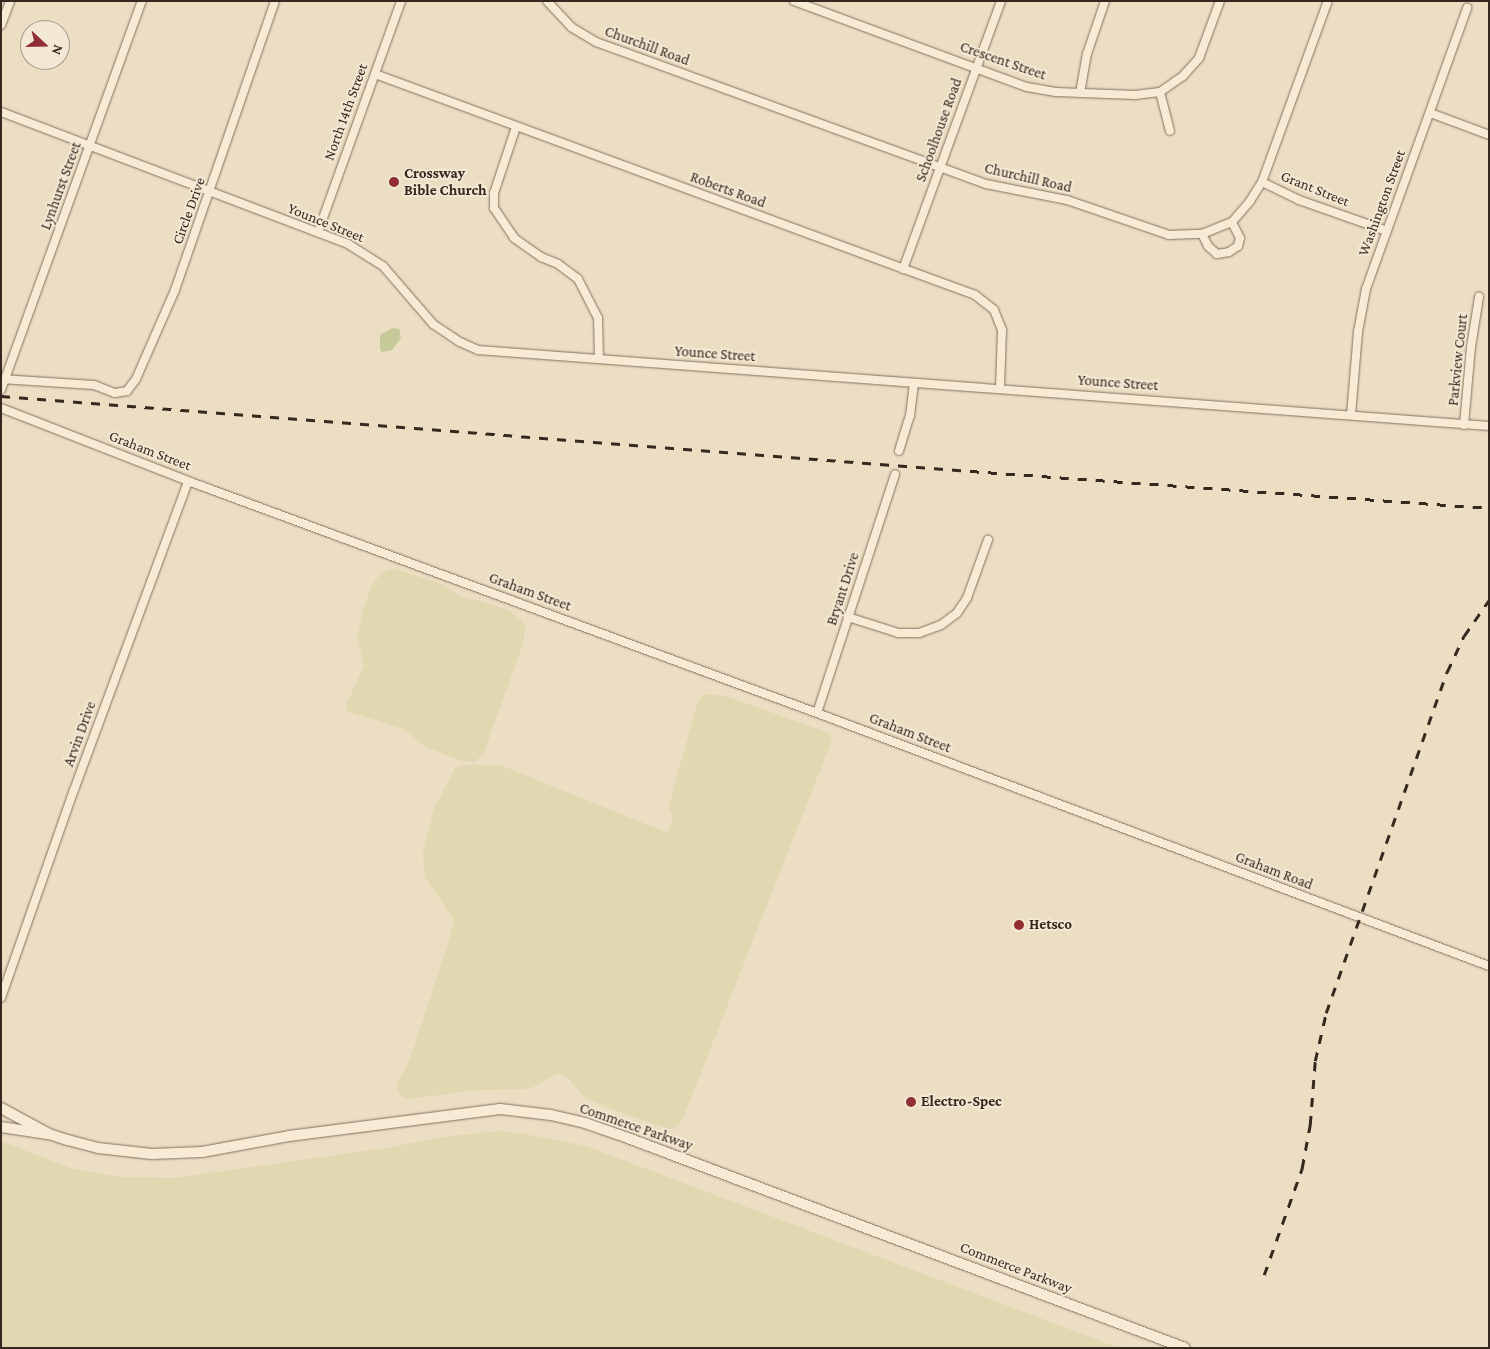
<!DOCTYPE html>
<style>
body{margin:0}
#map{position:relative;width:1490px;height:1349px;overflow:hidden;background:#ecdec3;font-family:"Crimson Pro",serif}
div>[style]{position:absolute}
.farmland>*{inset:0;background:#e1d7b1}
.green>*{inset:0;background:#c6c998}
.roads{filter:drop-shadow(0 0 1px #856f5b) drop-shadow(0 0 1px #856f5b)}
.minor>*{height:8px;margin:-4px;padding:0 4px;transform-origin:4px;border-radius:4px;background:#f7ebd6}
.tertiary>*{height:10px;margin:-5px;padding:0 5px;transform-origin:5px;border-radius:5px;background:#f7ebd6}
.rail>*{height:2.5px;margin-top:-1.25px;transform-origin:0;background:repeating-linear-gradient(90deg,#36281e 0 9px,transparent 0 18px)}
.dots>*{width:14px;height:14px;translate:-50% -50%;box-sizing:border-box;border:2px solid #f3e8d3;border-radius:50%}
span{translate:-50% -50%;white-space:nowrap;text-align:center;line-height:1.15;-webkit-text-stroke:4px #f3e8d3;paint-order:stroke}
.street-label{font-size:15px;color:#36281e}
.poi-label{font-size:15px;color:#36281e;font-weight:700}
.left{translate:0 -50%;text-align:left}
.frame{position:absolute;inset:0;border:2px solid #36281e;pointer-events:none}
.north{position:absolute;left:20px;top:20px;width:50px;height:50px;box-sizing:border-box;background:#f3e8d3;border:1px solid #a79b8b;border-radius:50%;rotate:111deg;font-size:14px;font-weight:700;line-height:20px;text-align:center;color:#36281e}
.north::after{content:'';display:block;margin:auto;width:18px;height:22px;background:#912e34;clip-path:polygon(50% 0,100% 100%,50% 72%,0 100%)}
</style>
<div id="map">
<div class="farmland">
<div style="clip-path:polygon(394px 568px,441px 584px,462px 598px,481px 601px,508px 610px,521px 620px,525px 626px,523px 644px,483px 755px,474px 762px,459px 760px,426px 747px,403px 729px,347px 711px,346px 705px,364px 666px,357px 638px,363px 609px,372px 585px,381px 573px)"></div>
<div style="clip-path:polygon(705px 694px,726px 696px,829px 733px,832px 740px,683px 1118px,677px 1126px,669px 1129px,608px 1108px,582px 1095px,569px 1079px,558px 1073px,530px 1089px,477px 1090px,409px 1099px,402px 1097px,397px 1091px,399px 1079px,409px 1062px,450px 938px,454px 920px,425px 877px,423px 854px,433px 811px,455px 768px,464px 765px,500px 765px,668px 833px,673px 818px,669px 809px,672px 794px,698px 701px)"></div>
<div style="clip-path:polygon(498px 1131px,525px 1134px,586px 1146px,1119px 1348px,1px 1348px,1px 1141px,73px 1169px,121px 1177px,174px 1178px,386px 1148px,443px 1137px)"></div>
</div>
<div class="green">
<div style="clip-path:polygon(392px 328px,399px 329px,401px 338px,392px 350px,382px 352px,380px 350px,380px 335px)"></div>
</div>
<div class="roads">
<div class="minor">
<div style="left:547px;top:1px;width:35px;rotate:47deg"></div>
<div style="left:571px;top:27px;width:29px;rotate:31deg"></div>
<div style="left:596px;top:42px;width:415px;rotate:20deg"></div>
<div style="left:986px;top:184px;width:83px;rotate:11.2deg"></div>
<div style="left:1067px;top:200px;width:108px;rotate:18.9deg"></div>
<div style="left:1169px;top:235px;width:33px;rotate:-2deg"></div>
<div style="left:1202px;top:234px;width:32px;rotate:-22deg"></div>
<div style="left:1232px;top:222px;width:28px;rotate:-49deg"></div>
<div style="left:1250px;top:201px;width:22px;rotate:-58deg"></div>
<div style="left:1262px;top:182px;width:193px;rotate:-70deg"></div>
<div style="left:794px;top:1px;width:248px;rotate:20.3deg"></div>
<div style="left:1027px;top:87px;width:29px;rotate:10deg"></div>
<div style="left:1056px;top:92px;width:79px;rotate:2.2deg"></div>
<div style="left:1135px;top:95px;width:25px;rotate:-7deg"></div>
<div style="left:1160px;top:92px;width:28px;rotate:-35deg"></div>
<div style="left:1183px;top:76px;width:24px;rotate:-48deg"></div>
<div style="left:1199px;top:58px;width:61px;rotate:-69.8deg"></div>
<div style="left:1px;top:25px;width:26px;rotate:-69deg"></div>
<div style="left:375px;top:74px;width:639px;rotate:20.22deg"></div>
<div style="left:975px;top:295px;width:24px;rotate:38deg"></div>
<div style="left:994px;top:310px;width:22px;rotate:68deg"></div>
<div style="left:1002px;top:330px;width:58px;rotate:92deg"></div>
<div style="left:1160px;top:92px;width:40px;rotate:75.6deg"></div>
<div style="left:1080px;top:93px;width:40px;rotate:-80deg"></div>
<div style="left:1087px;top:54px;width:56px;rotate:-71.2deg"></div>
<div style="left:1px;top:112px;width:371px;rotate:20.8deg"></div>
<div style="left:348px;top:244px;width:41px;rotate:32.2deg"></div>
<div style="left:383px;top:266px;width:77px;rotate:49.2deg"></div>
<div style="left:433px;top:324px;width:32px;rotate:34deg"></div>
<div style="left:460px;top:342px;width:20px;rotate:24deg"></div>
<div style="left:478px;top:350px;width:1014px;rotate:4.3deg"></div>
<div style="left:1430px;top:113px;width:63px;rotate:20.4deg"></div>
<div style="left:516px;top:127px;width:70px;rotate:108.4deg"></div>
<div style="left:494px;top:193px;width:15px;rotate:90deg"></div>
<div style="left:494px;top:208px;width:36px;rotate:56deg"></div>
<div style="left:514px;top:238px;width:33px;rotate:35deg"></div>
<div style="left:541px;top:257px;width:18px;rotate:22deg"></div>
<div style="left:558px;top:264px;width:25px;rotate:37deg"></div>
<div style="left:578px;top:279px;width:44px;rotate:62.9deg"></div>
<div style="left:598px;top:318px;width:41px;rotate:88.6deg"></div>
<div style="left:1262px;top:182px;width:41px;rotate:25.9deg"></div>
<div style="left:1299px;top:200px;width:93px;rotate:19.4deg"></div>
<div style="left:318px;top:232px;width:245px;rotate:-70.2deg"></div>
<div style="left:1202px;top:234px;width:13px;rotate:63deg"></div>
<div style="left:1208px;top:246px;width:12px;rotate:42deg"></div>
<div style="left:1217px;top:254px;width:12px;rotate:-9deg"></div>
<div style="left:1229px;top:252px;width:11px;rotate:-34deg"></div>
<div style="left:1238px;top:246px;width:8px;rotate:-76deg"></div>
<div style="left:1240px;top:238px;width:18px;rotate:-117deg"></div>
<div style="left:903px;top:269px;width:285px;rotate:-69.9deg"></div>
<div style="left:1px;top:379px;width:93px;rotate:3.7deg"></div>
<div style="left:94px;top:385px;width:22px;rotate:21deg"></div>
<div style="left:115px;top:393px;width:12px;rotate:-9deg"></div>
<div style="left:127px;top:391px;width:15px;rotate:-53deg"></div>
<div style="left:136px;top:379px;width:97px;rotate:-66.3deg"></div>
<div style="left:175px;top:290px;width:306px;rotate:-70.9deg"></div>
<div style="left:1px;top:390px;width:414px;rotate:-70.1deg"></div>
<div style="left:1px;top:408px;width:201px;rotate:21.3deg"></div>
<div style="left:188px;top:481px;width:670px;rotate:20.25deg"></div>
<div style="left:817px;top:713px;width:718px;rotate:20.63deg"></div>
<div style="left:1351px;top:415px;width:83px;rotate:-85.2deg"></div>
<div style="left:1358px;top:332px;width:44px;rotate:-79.5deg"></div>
<div style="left:1366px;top:289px;width:299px;rotate:-70.2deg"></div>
<div style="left:1464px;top:425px;width:78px;rotate:-84.9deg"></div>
<div style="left:1471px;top:347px;width:51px;rotate:-80.9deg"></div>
<div style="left:899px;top:451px;width:37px;rotate:-73deg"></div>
<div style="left:910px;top:416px;width:33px;rotate:-83deg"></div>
<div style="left:848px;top:617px;width:52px;rotate:17.7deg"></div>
<div style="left:898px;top:633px;width:21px"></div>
<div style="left:919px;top:633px;width:23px;rotate:-20deg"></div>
<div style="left:941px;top:625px;width:20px;rotate:-37deg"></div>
<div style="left:957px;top:613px;width:18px;rotate:-56deg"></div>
<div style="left:967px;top:598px;width:62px;rotate:-70.1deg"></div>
<div style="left:817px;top:713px;width:251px;rotate:-71.9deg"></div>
<div style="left:1px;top:998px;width:220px;rotate:-70.7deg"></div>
<div style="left:74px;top:790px;width:329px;rotate:-69.7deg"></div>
</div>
<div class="tertiary">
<div style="left:1px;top:1108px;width:55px;rotate:28.4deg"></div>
<div style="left:49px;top:1134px;width:20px;rotate:18deg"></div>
<div style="left:68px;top:1140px;width:31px;rotate:15deg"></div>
<div style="left:98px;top:1148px;width:54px;rotate:6.3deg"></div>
<div style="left:152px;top:1154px;width:50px;rotate:-2.3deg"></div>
<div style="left:202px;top:1152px;width:88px;rotate:-10.4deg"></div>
<div style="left:289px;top:1136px;width:213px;rotate:-7.3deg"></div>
<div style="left:500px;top:1109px;width:51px;rotate:6.7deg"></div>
<div style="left:551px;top:1115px;width:35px;rotate:13deg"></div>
<div style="left:585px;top:1123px;width:46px;rotate:19.2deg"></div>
<div style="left:628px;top:1138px;width:595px;rotate:20.66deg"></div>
<div style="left:1px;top:1127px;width:47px;rotate:8.7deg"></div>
</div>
</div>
<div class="rail">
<div style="left:1px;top:396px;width:972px;rotate:4.43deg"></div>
<div style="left:970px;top:471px;width:520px;rotate:4.08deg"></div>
<div style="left:1264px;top:1275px;width:114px;rotate:-70.4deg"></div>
<div style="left:1302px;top:1168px;width:44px;rotate:-79.5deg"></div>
<div style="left:1310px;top:1125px;width:64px;rotate:-85.5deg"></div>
<div style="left:1315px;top:1061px;width:49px;rotate:-77.1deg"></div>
<div style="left:1326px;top:1013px;width:362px;rotate:-70.5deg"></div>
<div style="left:1447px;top:672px;width:40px;rotate:-65deg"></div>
<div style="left:1464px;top:636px;width:44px;rotate:-55.2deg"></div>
</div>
<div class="dots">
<div style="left:394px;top:182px;background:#912e34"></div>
<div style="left:1019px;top:925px;background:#912e34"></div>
<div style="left:911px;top:1102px;background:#912e34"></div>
</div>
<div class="street-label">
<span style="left:647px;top:46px;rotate:20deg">Churchill Road</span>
<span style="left:1003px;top:61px;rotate:19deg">Crescent Street</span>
<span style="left:346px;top:112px;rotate:-70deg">North 14th Street</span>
<span style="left:939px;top:130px;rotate:-70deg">Schoolhouse Road</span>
<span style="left:1028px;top:178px;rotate:13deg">Churchill Road</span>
<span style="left:61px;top:186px;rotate:-70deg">Lynhurst Street</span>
<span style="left:1315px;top:189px;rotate:22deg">Grant Street</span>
<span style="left:728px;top:190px;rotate:20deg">Roberts Road</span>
<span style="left:1382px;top:203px;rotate:-70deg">Washington Street</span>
<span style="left:189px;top:211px;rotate:-70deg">Circle Drive</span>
<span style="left:326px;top:223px;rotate:22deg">Younce Street</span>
<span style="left:715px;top:354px;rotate:4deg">Younce Street</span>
<span style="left:1458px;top:360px;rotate:-84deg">Parkview Court</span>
<span style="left:1118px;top:383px;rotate:4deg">Younce Street</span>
<span style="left:150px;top:451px;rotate:21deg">Graham Street</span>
<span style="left:843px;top:589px;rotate:-72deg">Bryant Drive</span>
<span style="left:530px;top:592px;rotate:20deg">Graham Street</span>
<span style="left:910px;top:733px;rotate:21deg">Graham Street</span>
<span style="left:80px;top:734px;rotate:-70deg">Arvin Drive</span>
<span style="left:1274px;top:871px;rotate:21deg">Graham Road</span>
<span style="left:636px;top:1127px;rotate:19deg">Commerce Parkway</span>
<span style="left:1016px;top:1268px;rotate:21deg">Commerce Parkway</span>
</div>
<div class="poi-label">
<span class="left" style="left:404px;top:182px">Crossway<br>Bible Church</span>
<span class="left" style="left:1029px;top:925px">Hetsco</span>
<span class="left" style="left:921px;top:1102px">Electro-Spec</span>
</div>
<div class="frame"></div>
<div class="north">N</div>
</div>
